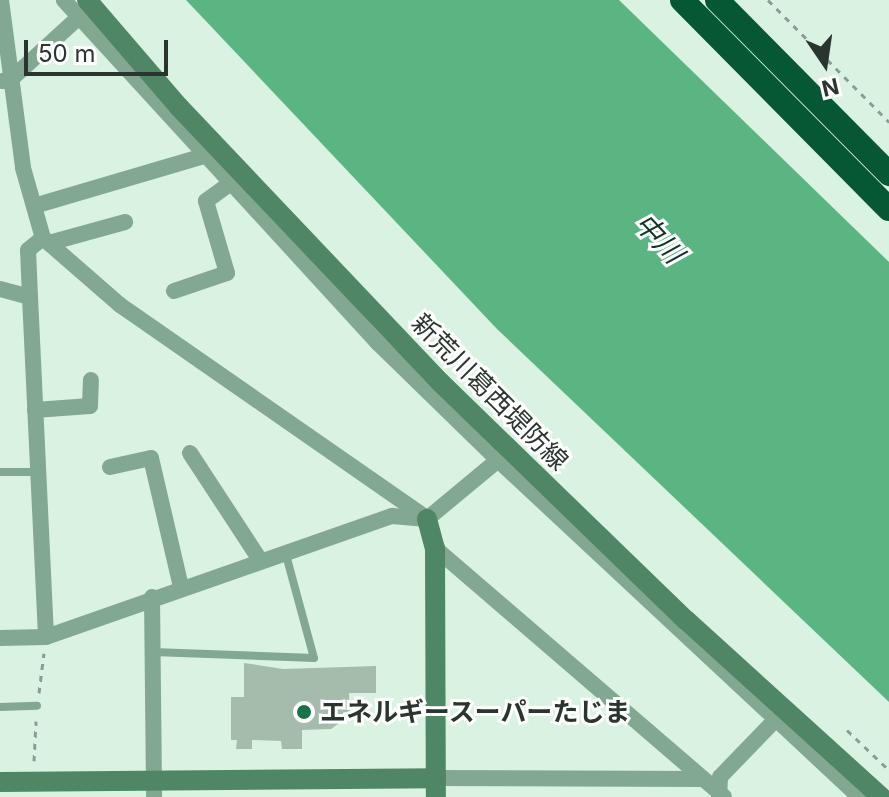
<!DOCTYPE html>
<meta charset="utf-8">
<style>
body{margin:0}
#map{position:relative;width:889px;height:797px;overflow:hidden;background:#daf2e2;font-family:Inter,"Noto Sans JP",sans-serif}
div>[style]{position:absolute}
.water>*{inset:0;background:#5ab583}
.building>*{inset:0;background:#a5bcad}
.path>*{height:3px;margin-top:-1.5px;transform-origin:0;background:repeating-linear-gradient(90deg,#8b9d92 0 6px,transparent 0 12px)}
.lane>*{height:8px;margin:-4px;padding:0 4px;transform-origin:4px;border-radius:4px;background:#83a891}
.street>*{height:16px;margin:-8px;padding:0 8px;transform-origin:8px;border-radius:8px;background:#83a891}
.secondary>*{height:20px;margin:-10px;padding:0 10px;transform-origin:10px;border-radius:10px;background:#4f8766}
.highway>*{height:24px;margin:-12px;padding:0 12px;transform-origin:12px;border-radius:12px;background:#065734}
.dots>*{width:22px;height:22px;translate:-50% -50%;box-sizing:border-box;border:4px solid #fff;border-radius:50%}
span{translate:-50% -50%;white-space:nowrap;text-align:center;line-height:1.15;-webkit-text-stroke:6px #fff;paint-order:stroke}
.street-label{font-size:26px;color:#2b352f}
.poi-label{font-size:26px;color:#2b352f;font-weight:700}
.left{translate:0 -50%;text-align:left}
.water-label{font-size:28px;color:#0d3521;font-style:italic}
.north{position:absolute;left:785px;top:24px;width:80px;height:80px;-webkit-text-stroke:6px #fff;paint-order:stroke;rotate:167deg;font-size:22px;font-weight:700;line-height:32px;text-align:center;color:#2b352f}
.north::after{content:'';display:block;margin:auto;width:28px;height:36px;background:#2b352f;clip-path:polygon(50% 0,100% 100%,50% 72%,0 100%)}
.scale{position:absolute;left:24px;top:40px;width:144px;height:36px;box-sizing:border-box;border:4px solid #2b352f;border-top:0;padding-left:10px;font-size:24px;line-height:28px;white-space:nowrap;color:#2b352f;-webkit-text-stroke:6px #fff;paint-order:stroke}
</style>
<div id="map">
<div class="water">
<div style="clip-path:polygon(186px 0,619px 0,889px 262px,889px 702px,497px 329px)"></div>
</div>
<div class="building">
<div style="clip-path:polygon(244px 663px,283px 669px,376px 666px,376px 693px,349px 693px,350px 715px,337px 716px,338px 724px,331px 729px,302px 730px,302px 749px,282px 749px,281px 741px,252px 740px,252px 749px,236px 749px,237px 740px,231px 740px,231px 697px,244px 697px)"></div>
</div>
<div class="path">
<div style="left:768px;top:0;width:172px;rotate:45.2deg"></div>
<div style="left:39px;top:693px;width:40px;rotate:-82.9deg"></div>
<div style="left:847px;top:730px;width:58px;rotate:43.6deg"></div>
<div style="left:34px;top:761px;width:40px;rotate:-87.1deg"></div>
</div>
<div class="lane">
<div style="left:0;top:472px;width:38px"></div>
<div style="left:153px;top:652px;width:161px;rotate:2.1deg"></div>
<div style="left:314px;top:658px;width:111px;rotate:-105.2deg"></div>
<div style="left:0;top:707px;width:37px;rotate:-2deg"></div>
</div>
<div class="street">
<div style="left:1px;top:0;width:169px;rotate:82.5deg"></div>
<div style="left:23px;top:168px;width:73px;rotate:74.1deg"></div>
<div style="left:43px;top:238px;width:102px;rotate:41deg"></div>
<div style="left:120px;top:305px;width:373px;rotate:34.8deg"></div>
<div style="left:2px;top:81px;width:7px"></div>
<div style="left:9px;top:81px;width:95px;rotate:-42.4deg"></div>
<div style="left:34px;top:206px;width:177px;rotate:-16.4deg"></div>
<div style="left:49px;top:243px;width:79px;rotate:-15.4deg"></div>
<div style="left:0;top:289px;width:31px;rotate:15deg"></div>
<div style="left:30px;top:297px;width:47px;rotate:-92.4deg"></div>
<div style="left:28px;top:250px;width:19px;rotate:-39deg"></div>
<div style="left:174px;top:291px;width:56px;rotate:-18.8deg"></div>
<div style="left:227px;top:273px;width:75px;rotate:-106.3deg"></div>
<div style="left:206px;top:201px;width:29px;rotate:-36deg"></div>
<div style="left:30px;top:297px;width:340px;rotate:87.3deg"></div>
<div style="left:35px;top:410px;width:55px;rotate:-4.2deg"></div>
<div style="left:90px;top:406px;width:26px;rotate:-88deg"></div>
<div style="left:190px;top:453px;width:128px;rotate:56.8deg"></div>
<div style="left:498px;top:460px;width:495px;rotate:43deg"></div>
<div style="left:110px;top:467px;width:42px;rotate:-12.4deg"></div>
<div style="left:151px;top:458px;width:132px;rotate:76.9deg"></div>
<div style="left:435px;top:548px;width:381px;rotate:40.7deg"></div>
<div style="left:152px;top:597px;width:200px;rotate:89.4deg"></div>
<div style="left:0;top:638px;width:46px;rotate:-1.2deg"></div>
<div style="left:46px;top:637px;width:367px;rotate:-19.3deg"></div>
<div style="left:392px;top:516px;width:35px;rotate:5deg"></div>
<div style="left:427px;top:519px;width:92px;rotate:-39.7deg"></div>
<div style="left:498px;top:460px;width:168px;rotate:-135.7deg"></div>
<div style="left:378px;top:343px;width:465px;rotate:-132.5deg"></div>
<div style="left:436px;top:778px;width:267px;rotate:0.2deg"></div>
<div style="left:719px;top:797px;width:20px;rotate:-87deg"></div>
<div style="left:720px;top:777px;width:78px;rotate:-46deg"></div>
</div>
<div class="secondary">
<div style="left:87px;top:0;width:141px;rotate:49.3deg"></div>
<div style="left:179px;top:107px;width:379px;rotate:46.5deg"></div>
<div style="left:440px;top:382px;width:342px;rotate:44.1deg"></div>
<div style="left:686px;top:620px;width:263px;rotate:42.2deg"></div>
<div style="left:427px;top:519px;width:30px;rotate:75deg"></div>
<div style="left:435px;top:548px;width:249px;rotate:89.8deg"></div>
<div style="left:0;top:782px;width:436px;rotate:-0.5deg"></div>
</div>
<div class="highway">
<div style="left:682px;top:0;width:294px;rotate:45.3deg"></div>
<div style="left:717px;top:0;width:245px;rotate:45.3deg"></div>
</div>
<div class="dots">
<div style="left:304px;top:712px;background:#177348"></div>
</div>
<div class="street-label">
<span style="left:490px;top:392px;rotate:45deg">新荒川葛西堤防線</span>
</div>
<div class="poi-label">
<span class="left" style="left:320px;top:712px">エネルギースーパーたじま</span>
</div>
<div class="water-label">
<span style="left:659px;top:238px;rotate:47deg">中川</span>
</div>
<div class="north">N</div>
<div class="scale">50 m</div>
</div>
